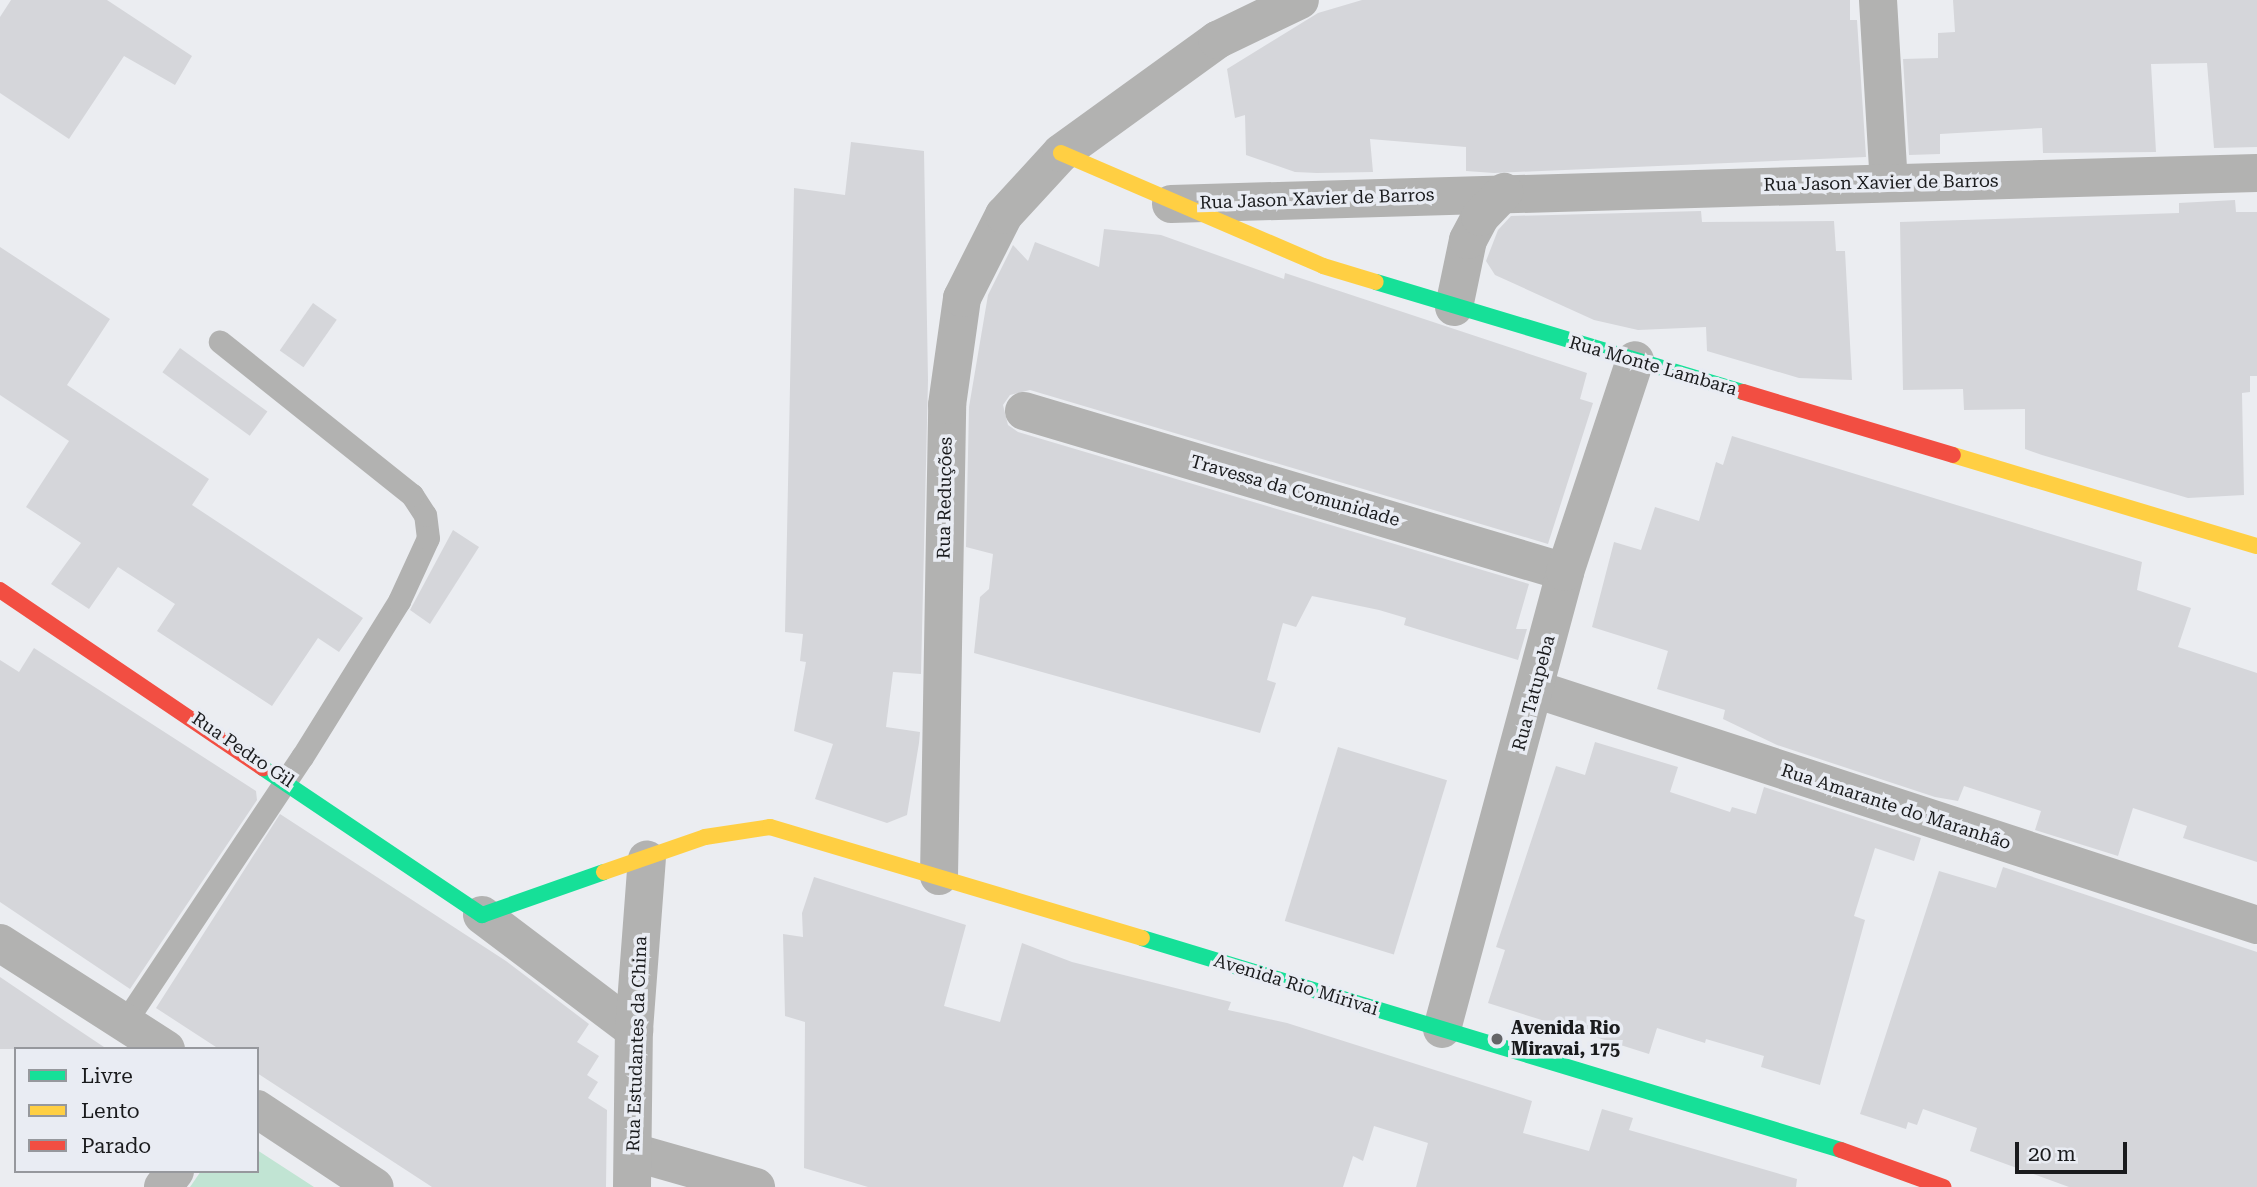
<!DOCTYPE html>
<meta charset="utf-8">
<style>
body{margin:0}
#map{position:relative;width:2257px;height:1187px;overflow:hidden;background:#ebedf1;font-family:"Roboto Serif",serif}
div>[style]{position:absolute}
.green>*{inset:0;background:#c1e4d3}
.building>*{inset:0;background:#d5d6da;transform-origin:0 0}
.lane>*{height:23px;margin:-11.5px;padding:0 11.5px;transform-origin:11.5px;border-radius:11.5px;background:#b2b2b1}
.street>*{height:38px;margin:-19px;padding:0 19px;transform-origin:19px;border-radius:19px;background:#b2b2b1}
.fast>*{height:16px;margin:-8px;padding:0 8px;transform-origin:8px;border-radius:8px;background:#16e098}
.slow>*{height:16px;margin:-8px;padding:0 8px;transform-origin:8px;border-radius:8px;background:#ffcf43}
.jam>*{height:16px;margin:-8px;padding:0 8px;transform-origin:8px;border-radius:8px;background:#f24e42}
.dots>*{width:19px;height:19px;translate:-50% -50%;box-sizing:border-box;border:4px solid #e9ecf3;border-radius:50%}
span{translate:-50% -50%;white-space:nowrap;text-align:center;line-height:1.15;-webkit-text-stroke:7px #e9ecf3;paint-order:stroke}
.street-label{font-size:18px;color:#1a1b1d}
.poi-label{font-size:18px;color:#1a1b1d;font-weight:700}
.left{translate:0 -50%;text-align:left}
.legend{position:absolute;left:14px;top:1047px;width:245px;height:126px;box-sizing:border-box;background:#e9ecf3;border:2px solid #96989d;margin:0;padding:9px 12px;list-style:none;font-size:21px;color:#1a1b1d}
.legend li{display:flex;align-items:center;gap:14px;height:35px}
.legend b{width:35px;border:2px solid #96989d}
.scale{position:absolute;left:2015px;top:1142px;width:112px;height:32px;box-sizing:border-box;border:4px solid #1a1b1d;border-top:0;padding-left:9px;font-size:21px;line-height:24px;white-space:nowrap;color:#1a1b1d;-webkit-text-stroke:5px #e9ecf3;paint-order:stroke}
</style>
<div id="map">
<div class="green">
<div style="clip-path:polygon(257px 1150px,314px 1187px,190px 1187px,201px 1171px,257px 1171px)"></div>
</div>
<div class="building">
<div style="clip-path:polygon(11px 0,107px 0,192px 56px,175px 85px,124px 56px,69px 139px,0 93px,0 17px)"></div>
<div style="clip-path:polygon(1362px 0,1850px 0,1850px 20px,1857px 20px,1866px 157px,1494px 173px,1466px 171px,1466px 147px,1370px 139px,1373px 172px,1317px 173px,1295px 172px,1246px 155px,1245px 115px,1235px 118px,1227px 69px,1318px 13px)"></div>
<div style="clip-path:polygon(1953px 0,2257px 0,2257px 147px,2214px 148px,2207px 63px,2151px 64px,2156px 152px,2043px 153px,2042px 128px,1940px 134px,1940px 154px,1909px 155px,1903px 59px,1938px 58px,1938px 33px,1955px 32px)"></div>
<div style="clip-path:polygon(851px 142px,924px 151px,928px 380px,921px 674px,893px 672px,886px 727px,920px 732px,919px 743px,907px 815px,887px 823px,815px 799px,833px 744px,794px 731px,806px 662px,800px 661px,803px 634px,785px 632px,794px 188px,845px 195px)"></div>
<div style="clip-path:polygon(2235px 200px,2236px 212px,2257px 212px,2257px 376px,2250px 376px,2250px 392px,2242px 393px,2244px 495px,2188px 498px,2042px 455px,2025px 449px,2025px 409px,1964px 410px,1963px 389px,1903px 390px,1900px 222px,2179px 213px,2179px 203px)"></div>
<div style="clip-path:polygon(1701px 211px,1702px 222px,1834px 221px,1836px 251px,1845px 251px,1852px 380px,1799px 378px,1707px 351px,1706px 327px,1638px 330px,1594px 320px,1495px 275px,1486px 261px,1498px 230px,1511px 216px)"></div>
<div style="clip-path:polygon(1104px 229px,1161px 235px,1284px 279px,1285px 273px,1587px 373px,1580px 399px,1593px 403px,1548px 544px,1030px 390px,1010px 395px,1003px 405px,1008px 425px,1018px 432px,1529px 584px,1516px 629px,1527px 629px,1518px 660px,1404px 625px,1406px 618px,1379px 610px,1312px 596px,1296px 627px,1283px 623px,1267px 680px,1276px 683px,1260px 733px,974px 653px,980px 597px,989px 589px,993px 554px,966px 547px,969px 407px,988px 295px,1013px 245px,1028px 261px,1035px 242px,1099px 267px)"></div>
<div style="clip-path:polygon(0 247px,110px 319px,67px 385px,209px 479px,192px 505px,363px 618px,339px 652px,318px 638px,272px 706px,157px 631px,175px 604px,118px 567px,89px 609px,51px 584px,81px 543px,26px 507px,69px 441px,0 395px)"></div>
<div style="left:313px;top:303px;width:29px;height:58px;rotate:35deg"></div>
<div style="left:180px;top:348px;width:108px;height:30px;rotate:36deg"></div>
<div style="clip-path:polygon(1732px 436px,2142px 562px,2137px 590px,2191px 608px,2178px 647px,2257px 673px,2257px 862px,2183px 838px,2187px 826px,2133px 808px,2118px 856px,2035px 830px,2041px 811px,1964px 786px,1958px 801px,1935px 797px,1777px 745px,1723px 719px,1725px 710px,1657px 689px,1668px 651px,1592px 627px,1614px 542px,1641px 550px,1655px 507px,1699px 521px,1716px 462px,1723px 465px)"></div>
<div style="clip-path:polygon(453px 530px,479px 547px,430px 624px,410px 610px)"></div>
<div style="clip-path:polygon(34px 648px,256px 791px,257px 800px,130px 989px,0 902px,0 660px,19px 672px)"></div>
<div style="clip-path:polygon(1595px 742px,1678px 767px,1670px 792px,1730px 812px,1732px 807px,1756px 814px,1764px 787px,1921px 838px,1914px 861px,1875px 848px,1854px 916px,1865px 920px,1820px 1085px,1761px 1067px,1764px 1056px,1706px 1039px,1705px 1043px,1657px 1028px,1649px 1054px,1488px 1003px,1505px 950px,1496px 947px,1556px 766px,1585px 775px)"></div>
<div style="left:1338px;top:747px;width:114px;height:182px;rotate:17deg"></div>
<div style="clip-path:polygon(280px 814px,506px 961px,589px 1024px,577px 1042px,599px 1056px,587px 1075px,598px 1082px,588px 1098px,607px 1110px,606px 1187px,432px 1187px,257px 1073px,257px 1049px,219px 1049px,156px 1008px)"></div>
<div style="clip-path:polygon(2003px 867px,2257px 952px,2257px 1187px,2069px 1187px,1970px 1151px,1977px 1128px,1923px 1109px,1917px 1125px,1908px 1122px,1906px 1129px,1860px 1114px,1939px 871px,1996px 888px)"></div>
<div style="clip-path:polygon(814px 877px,966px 925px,944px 1006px,1000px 1022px,1022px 943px,1072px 962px,1231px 1002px,1228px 1010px,1287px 1023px,1532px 1101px,1523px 1133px,1589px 1151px,1602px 1109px,1633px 1118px,1629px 1130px,1797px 1179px,1796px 1187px,1416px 1187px,1428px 1143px,1374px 1126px,1363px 1161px,1353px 1156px,1343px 1187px,868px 1187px,804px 1168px,805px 1022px,785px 1016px,783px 934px,803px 937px,802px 913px)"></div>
<div style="clip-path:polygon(0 977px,65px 1021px,107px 1049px,0 1049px)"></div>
</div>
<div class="lane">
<div style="left:125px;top:1022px;width:319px;rotate:-56.3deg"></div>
<div style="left:302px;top:757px;width:184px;rotate:-58.1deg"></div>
<div style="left:399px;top:601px;width:69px;rotate:-65.3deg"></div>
<div style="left:428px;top:538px;width:23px;rotate:-97deg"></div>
<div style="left:425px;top:515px;width:24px;rotate:-123deg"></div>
<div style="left:412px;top:495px;width:246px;rotate:-141.4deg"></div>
</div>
<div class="street">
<div style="left:1878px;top:0;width:183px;rotate:86.6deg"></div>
<div style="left:1171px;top:204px;width:1086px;rotate:-1.64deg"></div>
<div style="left:1454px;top:307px;width:68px;rotate:-78.2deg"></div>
<div style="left:1468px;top:240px;width:26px;rotate:-62deg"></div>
<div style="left:1480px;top:217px;width:35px;rotate:-46deg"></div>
<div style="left:1024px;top:411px;width:564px;rotate:16.57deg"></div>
<div style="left:1535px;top:689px;width:760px;rotate:18.1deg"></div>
<div style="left:939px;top:876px;width:471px;rotate:-89deg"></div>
<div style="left:947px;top:405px;width:108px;rotate:-82deg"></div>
<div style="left:962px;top:298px;width:93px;rotate:-63.2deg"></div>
<div style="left:1004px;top:215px;width:84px;rotate:-47.4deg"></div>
<div style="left:1061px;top:153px;width:193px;rotate:-35.9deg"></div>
<div style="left:1217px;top:40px;width:92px;rotate:-25.7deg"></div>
<div style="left:482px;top:915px;width:191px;rotate:37.1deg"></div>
<div style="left:0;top:943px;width:197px;rotate:32.6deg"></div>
<div style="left:1442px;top:1029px;width:473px;rotate:-74.9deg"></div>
<div style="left:1565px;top:572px;width:223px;rotate:-71.7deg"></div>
<div style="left:257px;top:1109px;width:141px;rotate:33.5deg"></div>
<div style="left:633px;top:1152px;width:128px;rotate:15.9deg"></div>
<div style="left:163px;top:1187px;width:20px;rotate:-53deg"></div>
<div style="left:632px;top:1187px;width:157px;rotate:-89.3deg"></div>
<div style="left:634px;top:1030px;width:171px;rotate:-85.7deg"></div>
</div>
<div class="fast">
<div style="left:1376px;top:282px;width:383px;rotate:16.7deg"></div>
<div style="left:263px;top:768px;width:264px;rotate:33.9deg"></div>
<div style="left:482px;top:915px;width:129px;rotate:-19.4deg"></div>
<div style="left:1142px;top:938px;width:730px;rotate:16.87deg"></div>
</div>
<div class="slow">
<div style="left:1061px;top:153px;width:285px;rotate:23.3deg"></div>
<div style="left:1323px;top:266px;width:55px;rotate:16.8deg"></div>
<div style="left:1953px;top:455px;width:317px;rotate:16.7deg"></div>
<div style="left:604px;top:872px;width:107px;rotate:-19.1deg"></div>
<div style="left:705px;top:837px;width:66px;rotate:-8.7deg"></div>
<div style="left:770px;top:827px;width:388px;rotate:16.6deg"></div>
</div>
<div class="jam">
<div style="left:1743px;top:392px;width:219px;rotate:16.7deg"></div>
<div style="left:0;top:590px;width:318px;rotate:34.1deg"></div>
<div style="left:1841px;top:1150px;width:109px;rotate:19.9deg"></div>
</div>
<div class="dots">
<div style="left:1497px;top:1039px;background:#636467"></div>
</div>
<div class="street-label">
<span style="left:1881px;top:183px;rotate:-1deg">Rua Jason Xavier de Barros</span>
<span style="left:1317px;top:199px;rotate:-2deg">Rua Jason Xavier de Barros</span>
<span style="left:1653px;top:366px;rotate:16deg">Rua Monte Lambara</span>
<span style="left:1295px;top:491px;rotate:16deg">Travessa da Comunidade</span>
<span style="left:945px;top:498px;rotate:-89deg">Rua Reduções</span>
<span style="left:1534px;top:693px;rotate:-75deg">Rua Tatupeba</span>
<span style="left:243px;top:750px;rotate:34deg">Rua Pedro Gil</span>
<span style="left:1896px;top:807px;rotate:18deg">Rua Amarante do Maranhão</span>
<span style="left:1296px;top:985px;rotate:17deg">Avenida Rio Mirivai</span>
<span style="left:637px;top:1044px;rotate:-88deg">Rua Estudantes da China</span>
</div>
<div class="poi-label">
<span class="left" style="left:1511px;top:1039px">Avenida Rio<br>Miravai, 175</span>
</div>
<ul class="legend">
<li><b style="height:9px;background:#16e098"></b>Livre</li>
<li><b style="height:9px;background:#ffcf43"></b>Lento</li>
<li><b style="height:9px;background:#f24e42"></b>Parado</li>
</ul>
<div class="scale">20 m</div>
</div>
